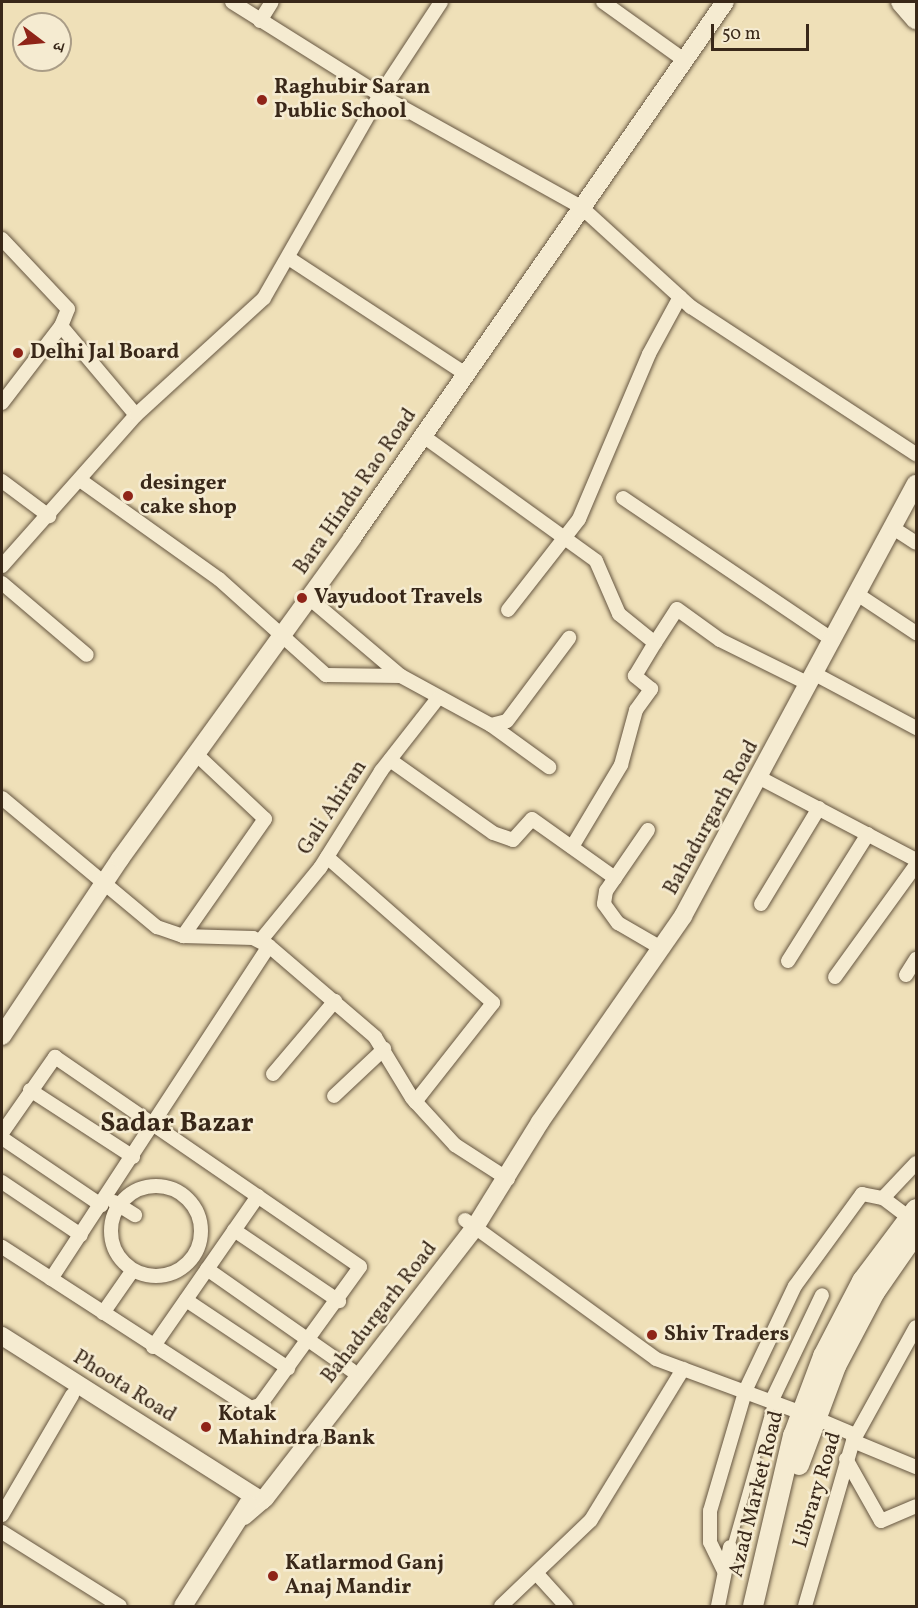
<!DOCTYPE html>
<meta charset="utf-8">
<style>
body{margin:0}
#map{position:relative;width:918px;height:1608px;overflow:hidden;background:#efe0b8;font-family:Vollkorn,"Noto Serif Devanagari",serif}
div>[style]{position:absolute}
.roads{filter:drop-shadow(0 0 2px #665641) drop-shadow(0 0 2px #665641)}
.service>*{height:7px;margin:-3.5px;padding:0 3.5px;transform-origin:3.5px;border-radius:3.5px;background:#f5ebd1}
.minor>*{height:14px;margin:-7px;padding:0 7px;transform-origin:7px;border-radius:7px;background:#f5ebd1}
.minor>.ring{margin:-7px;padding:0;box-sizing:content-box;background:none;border:14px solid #f5ebd1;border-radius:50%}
.tertiary>*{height:18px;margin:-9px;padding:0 9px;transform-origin:9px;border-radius:9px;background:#f5ebd1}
.secondary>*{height:20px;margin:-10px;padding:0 10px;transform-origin:10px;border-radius:10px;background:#f5ebd1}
.dots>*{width:16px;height:16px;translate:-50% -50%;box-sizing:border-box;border:3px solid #f5ebd1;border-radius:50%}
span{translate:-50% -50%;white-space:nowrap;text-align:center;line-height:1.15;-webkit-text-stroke:5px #f5ebd1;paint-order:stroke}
.poi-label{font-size:21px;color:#392819;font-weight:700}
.left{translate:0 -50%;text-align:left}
.street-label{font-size:21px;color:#392819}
.district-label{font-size:27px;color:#392819;font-weight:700}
.frame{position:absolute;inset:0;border:3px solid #392819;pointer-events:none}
.north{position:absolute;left:12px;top:12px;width:60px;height:60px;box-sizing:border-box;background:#f5ebd1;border:2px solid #aa9d87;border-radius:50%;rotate:106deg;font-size:16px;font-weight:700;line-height:24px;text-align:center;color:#392819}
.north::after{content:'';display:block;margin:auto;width:21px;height:27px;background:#8f2418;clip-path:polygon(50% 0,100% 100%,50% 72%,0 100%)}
.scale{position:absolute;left:711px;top:24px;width:98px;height:27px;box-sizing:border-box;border:3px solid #392819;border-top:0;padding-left:8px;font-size:18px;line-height:21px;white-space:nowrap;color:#392819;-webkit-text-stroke:4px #f5ebd1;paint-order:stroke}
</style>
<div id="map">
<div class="roads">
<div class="service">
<div style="left:730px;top:1547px;width:153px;rotate:-74.1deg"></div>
</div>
<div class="minor">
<div style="left:232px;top:2px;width:175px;rotate:32.1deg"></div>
<div style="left:380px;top:95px;width:230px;rotate:29.1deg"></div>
<div style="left:581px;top:207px;width:149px;rotate:42.3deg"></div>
<div style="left:691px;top:307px;width:269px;rotate:33.2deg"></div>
<div style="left:603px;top:2px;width:100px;rotate:35.6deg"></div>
<div style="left:260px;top:21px;width:22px;rotate:-58deg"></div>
<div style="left:2px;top:239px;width:96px;rotate:46.7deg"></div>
<div style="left:68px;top:309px;width:18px;rotate:112deg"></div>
<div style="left:61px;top:326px;width:97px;rotate:127.5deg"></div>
<div style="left:290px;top:259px;width:210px;rotate:33.2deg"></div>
<div style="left:61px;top:326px;width:116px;rotate:49.9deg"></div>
<div style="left:423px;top:436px;width:213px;rotate:35.8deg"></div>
<div style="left:596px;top:561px;width:58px;rotate:66.5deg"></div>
<div style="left:619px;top:614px;width:46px;rotate:38.9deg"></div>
<div style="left:655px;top:643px;width:40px;rotate:-57.1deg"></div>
<div style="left:677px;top:609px;width:53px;rotate:35.8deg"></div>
<div style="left:720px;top:640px;width:99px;rotate:26.3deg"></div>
<div style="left:80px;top:480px;width:171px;rotate:35.5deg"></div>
<div style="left:219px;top:579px;width:144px;rotate:41.9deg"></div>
<div style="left:326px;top:675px;width:75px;rotate:0.8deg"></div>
<div style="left:2px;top:481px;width:59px;rotate:36.7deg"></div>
<div style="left:623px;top:498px;width:254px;rotate:34.1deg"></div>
<div style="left:893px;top:528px;width:27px;rotate:33deg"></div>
<div style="left:2px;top:566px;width:202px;rotate:-48.4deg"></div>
<div style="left:136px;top:415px;width:173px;rotate:-42.4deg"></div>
<div style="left:264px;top:298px;width:234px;rotate:-60.3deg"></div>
<div style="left:380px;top:95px;width:111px;rotate:-56.7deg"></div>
<div style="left:2px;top:583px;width:111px;rotate:40.3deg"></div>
<div style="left:857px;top:594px;width:71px;rotate:33.5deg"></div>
<div style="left:309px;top:598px;width:121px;rotate:40.3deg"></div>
<div style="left:401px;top:676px;width:102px;rotate:28.6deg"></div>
<div style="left:491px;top:725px;width:16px;rotate:-14deg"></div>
<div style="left:507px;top:721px;width:104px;rotate:-53.2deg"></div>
<div style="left:508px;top:610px;width:115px;rotate:-52deg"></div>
<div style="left:579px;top:519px;width:179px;rotate:-67deg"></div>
<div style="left:649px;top:354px;width:65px;rotate:-61.5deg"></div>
<div style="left:815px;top:674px;width:115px;rotate:28.1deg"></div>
<div style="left:491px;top:725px;width:72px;rotate:35.9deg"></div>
<div style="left:390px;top:760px;width:126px;rotate:35.3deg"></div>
<div style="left:493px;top:833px;width:21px;rotate:19deg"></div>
<div style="left:513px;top:840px;width:28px;rotate:-48deg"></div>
<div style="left:532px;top:819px;width:102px;rotate:35.4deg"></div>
<div style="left:762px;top:779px;width:174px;rotate:27.7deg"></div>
<div style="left:2px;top:798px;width:202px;rotate:39.8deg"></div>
<div style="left:157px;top:927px;width:28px;rotate:19deg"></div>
<div style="left:183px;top:936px;width:70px;rotate:1.6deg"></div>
<div style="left:253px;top:938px;width:18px;rotate:27deg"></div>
<div style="left:269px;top:946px;width:140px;rotate:40.6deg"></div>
<div style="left:375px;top:1037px;width:71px;rotate:58.8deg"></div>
<div style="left:412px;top:1098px;width:64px;rotate:47.5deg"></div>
<div style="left:455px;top:1145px;width:63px;rotate:32.7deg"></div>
<div style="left:648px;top:830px;width:74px;rotate:124.5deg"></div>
<div style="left:606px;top:891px;width:13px;rotate:99deg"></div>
<div style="left:604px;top:904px;width:24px;rotate:54deg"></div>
<div style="left:618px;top:923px;width:50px;rotate:30.2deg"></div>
<div style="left:572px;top:847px;width:96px;rotate:-59.1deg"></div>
<div style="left:621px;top:765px;width:57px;rotate:-74.7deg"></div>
<div style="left:636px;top:710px;width:26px;rotate:-54deg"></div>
<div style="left:651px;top:689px;width:21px;rotate:-141deg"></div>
<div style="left:635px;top:676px;width:39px;rotate:-59deg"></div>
<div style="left:327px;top:857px;width:221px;rotate:41.3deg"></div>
<div style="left:493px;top:1003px;width:126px;rotate:128.2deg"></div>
<div style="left:761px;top:904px;width:112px;rotate:-58.9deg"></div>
<div style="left:183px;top:936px;width:143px;rotate:-55deg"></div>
<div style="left:265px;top:819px;width:95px;rotate:-136.7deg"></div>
<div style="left:261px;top:940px;width:93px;rotate:-50.7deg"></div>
<div style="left:320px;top:868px;width:115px;rotate:-57.8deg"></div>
<div style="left:381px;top:771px;width:93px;rotate:-52deg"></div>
<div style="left:788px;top:961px;width:150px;rotate:-57.8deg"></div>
<div style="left:906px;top:975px;width:19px;rotate:-58deg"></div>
<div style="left:835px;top:977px;width:138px;rotate:-54.1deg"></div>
<div style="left:273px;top:1074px;width:96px;rotate:-49.7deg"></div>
<div style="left:30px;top:1090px;width:123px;rotate:33deg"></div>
<div style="left:334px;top:1096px;width:69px;rotate:-43.2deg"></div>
<div style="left:2px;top:1133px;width:93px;rotate:-55.1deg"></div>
<div style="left:55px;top:1057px;width:370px;rotate:34.5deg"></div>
<div style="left:360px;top:1267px;width:170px;rotate:125.9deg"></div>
<div style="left:260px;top:1405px;width:9px;rotate:162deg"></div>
<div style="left:251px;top:1408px;width:297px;rotate:-147.1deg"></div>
<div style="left:2px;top:1138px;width:120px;rotate:34.1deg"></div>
<div style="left:2px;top:1182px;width:95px;rotate:33.9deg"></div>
<div class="ring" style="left:111px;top:1186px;width:76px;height:76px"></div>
<div style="left:883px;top:1198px;width:48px;rotate:-46.7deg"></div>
<div style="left:114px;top:1202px;width:25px;rotate:32deg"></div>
<div style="left:465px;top:1220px;width:236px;rotate:36deg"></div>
<div style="left:656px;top:1359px;width:156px;rotate:20.3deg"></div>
<div style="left:234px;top:1230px;width:127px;rotate:34.1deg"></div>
<div style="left:207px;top:1269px;width:176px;rotate:35deg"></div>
<div style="left:51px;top:1279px;width:398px;rotate:-56.8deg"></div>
<div style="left:186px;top:1300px;width:123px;rotate:33.7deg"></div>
<div style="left:103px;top:1313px;width:52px;rotate:-55.1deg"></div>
<div style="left:153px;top:1347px;width:184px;rotate:-55.2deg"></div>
<div style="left:772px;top:1400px;width:116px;rotate:-64.5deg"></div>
<div style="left:815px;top:1418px;width:43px;rotate:23deg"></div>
<div style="left:853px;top:1441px;width:68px;rotate:22.4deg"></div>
<div style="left:846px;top:1459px;width:71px;rotate:60.6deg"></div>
<div style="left:881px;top:1521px;width:38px;rotate:-23deg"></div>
<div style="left:2px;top:1515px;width:139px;rotate:-59.7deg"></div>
<div style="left:2px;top:1532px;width:139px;rotate:32.1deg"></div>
<div style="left:724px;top:1571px;width:32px;rotate:-116deg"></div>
<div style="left:710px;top:1542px;width:31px;rotate:-90deg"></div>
<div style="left:710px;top:1511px;width:127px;rotate:-73.6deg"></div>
<div style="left:746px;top:1389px;width:114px;rotate:-64.6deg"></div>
<div style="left:795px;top:1286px;width:114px;rotate:-53.9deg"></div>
<div style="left:862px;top:1194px;width:21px;rotate:11deg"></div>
<div style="left:883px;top:1198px;width:40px;rotate:37deg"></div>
<div style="left:537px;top:1574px;width:43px;rotate:47.8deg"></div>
<div style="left:501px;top:1606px;width:124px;rotate:-43.7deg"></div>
<div style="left:591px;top:1520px;width:177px;rotate:-58.6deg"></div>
<div style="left:718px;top:1606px;width:60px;rotate:-78.5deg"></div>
<div style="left:805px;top:1606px;width:172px;rotate:-73.8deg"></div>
<div style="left:853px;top:1441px;width:130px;rotate:-61.1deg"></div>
</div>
<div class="tertiary">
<div style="left:2px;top:1036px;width:213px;rotate:-56.3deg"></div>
<div style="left:120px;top:859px;width:396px;rotate:-54.1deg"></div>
<div style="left:352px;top:538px;width:653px;rotate:-55.17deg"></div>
<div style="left:2px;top:1336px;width:308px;rotate:32.4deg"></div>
<div style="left:244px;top:1516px;width:28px;rotate:-41deg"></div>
<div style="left:265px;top:1498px;width:343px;rotate:-52.2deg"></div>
<div style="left:475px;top:1227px;width:123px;rotate:-58.2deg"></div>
<div style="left:540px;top:1122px;width:251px;rotate:-55.2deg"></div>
<div style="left:683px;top:916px;width:491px;rotate:-61.7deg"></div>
<div style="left:183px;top:1606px;width:121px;rotate:-57.5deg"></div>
</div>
<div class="secondary">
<div style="left:901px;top:2px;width:23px;rotate:49deg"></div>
<div style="left:799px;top:1465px;width:106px;rotate:-69.5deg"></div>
<div style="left:836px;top:1366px;width:84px;rotate:-62.2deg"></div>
<div style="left:875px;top:1292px;width:72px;rotate:-55.2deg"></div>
<div style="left:753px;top:1606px;width:175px;rotate:-76.8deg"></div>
<div style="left:793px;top:1436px;width:85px;rotate:-69.4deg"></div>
<div style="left:823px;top:1356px;width:85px;rotate:-62.5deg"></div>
<div style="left:862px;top:1281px;width:90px;rotate:-53.1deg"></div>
</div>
</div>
<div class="dots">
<div style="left:262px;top:100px;background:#8f2418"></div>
<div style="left:18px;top:353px;background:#8f2418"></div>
<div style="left:128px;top:496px;background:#8f2418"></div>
<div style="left:302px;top:598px;background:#8f2418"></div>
<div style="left:652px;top:1335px;background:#8f2418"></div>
<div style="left:206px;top:1427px;background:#8f2418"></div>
<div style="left:273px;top:1576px;background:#8f2418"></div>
</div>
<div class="poi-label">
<span class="left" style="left:274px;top:100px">Raghubir Saran<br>Public School</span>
<span class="left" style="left:30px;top:353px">Delhi Jal Board</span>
<span class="left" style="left:140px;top:496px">desinger<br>cake shop</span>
<span class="left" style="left:314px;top:598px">Vayudoot Travels</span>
<span class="left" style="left:664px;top:1335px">Shiv Traders</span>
<span class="left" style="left:218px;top:1427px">Kotak<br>Mahindra Bank</span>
<span class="left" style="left:285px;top:1576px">Katlarmod Ganj<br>Anaj Mandir</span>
</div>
<div class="street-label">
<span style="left:356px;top:492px;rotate:-55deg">Bara Hindu Rao Road</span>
<span style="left:333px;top:808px;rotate:-57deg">Gali Ahiran</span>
<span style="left:712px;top:818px;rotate:-61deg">Bahadurgarh Road</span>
<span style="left:380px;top:1313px;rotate:-52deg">Bahadurgarh Road</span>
<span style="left:124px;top:1387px;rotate:32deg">Phoota Road</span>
<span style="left:818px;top:1490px;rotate:-73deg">Library Road</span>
<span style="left:757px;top:1494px;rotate:-76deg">Azad Market Road</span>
</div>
<div class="district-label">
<span style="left:177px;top:1125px">Sadar Bazar</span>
</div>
<div class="frame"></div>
<div class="north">उ</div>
<div class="scale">50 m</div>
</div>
